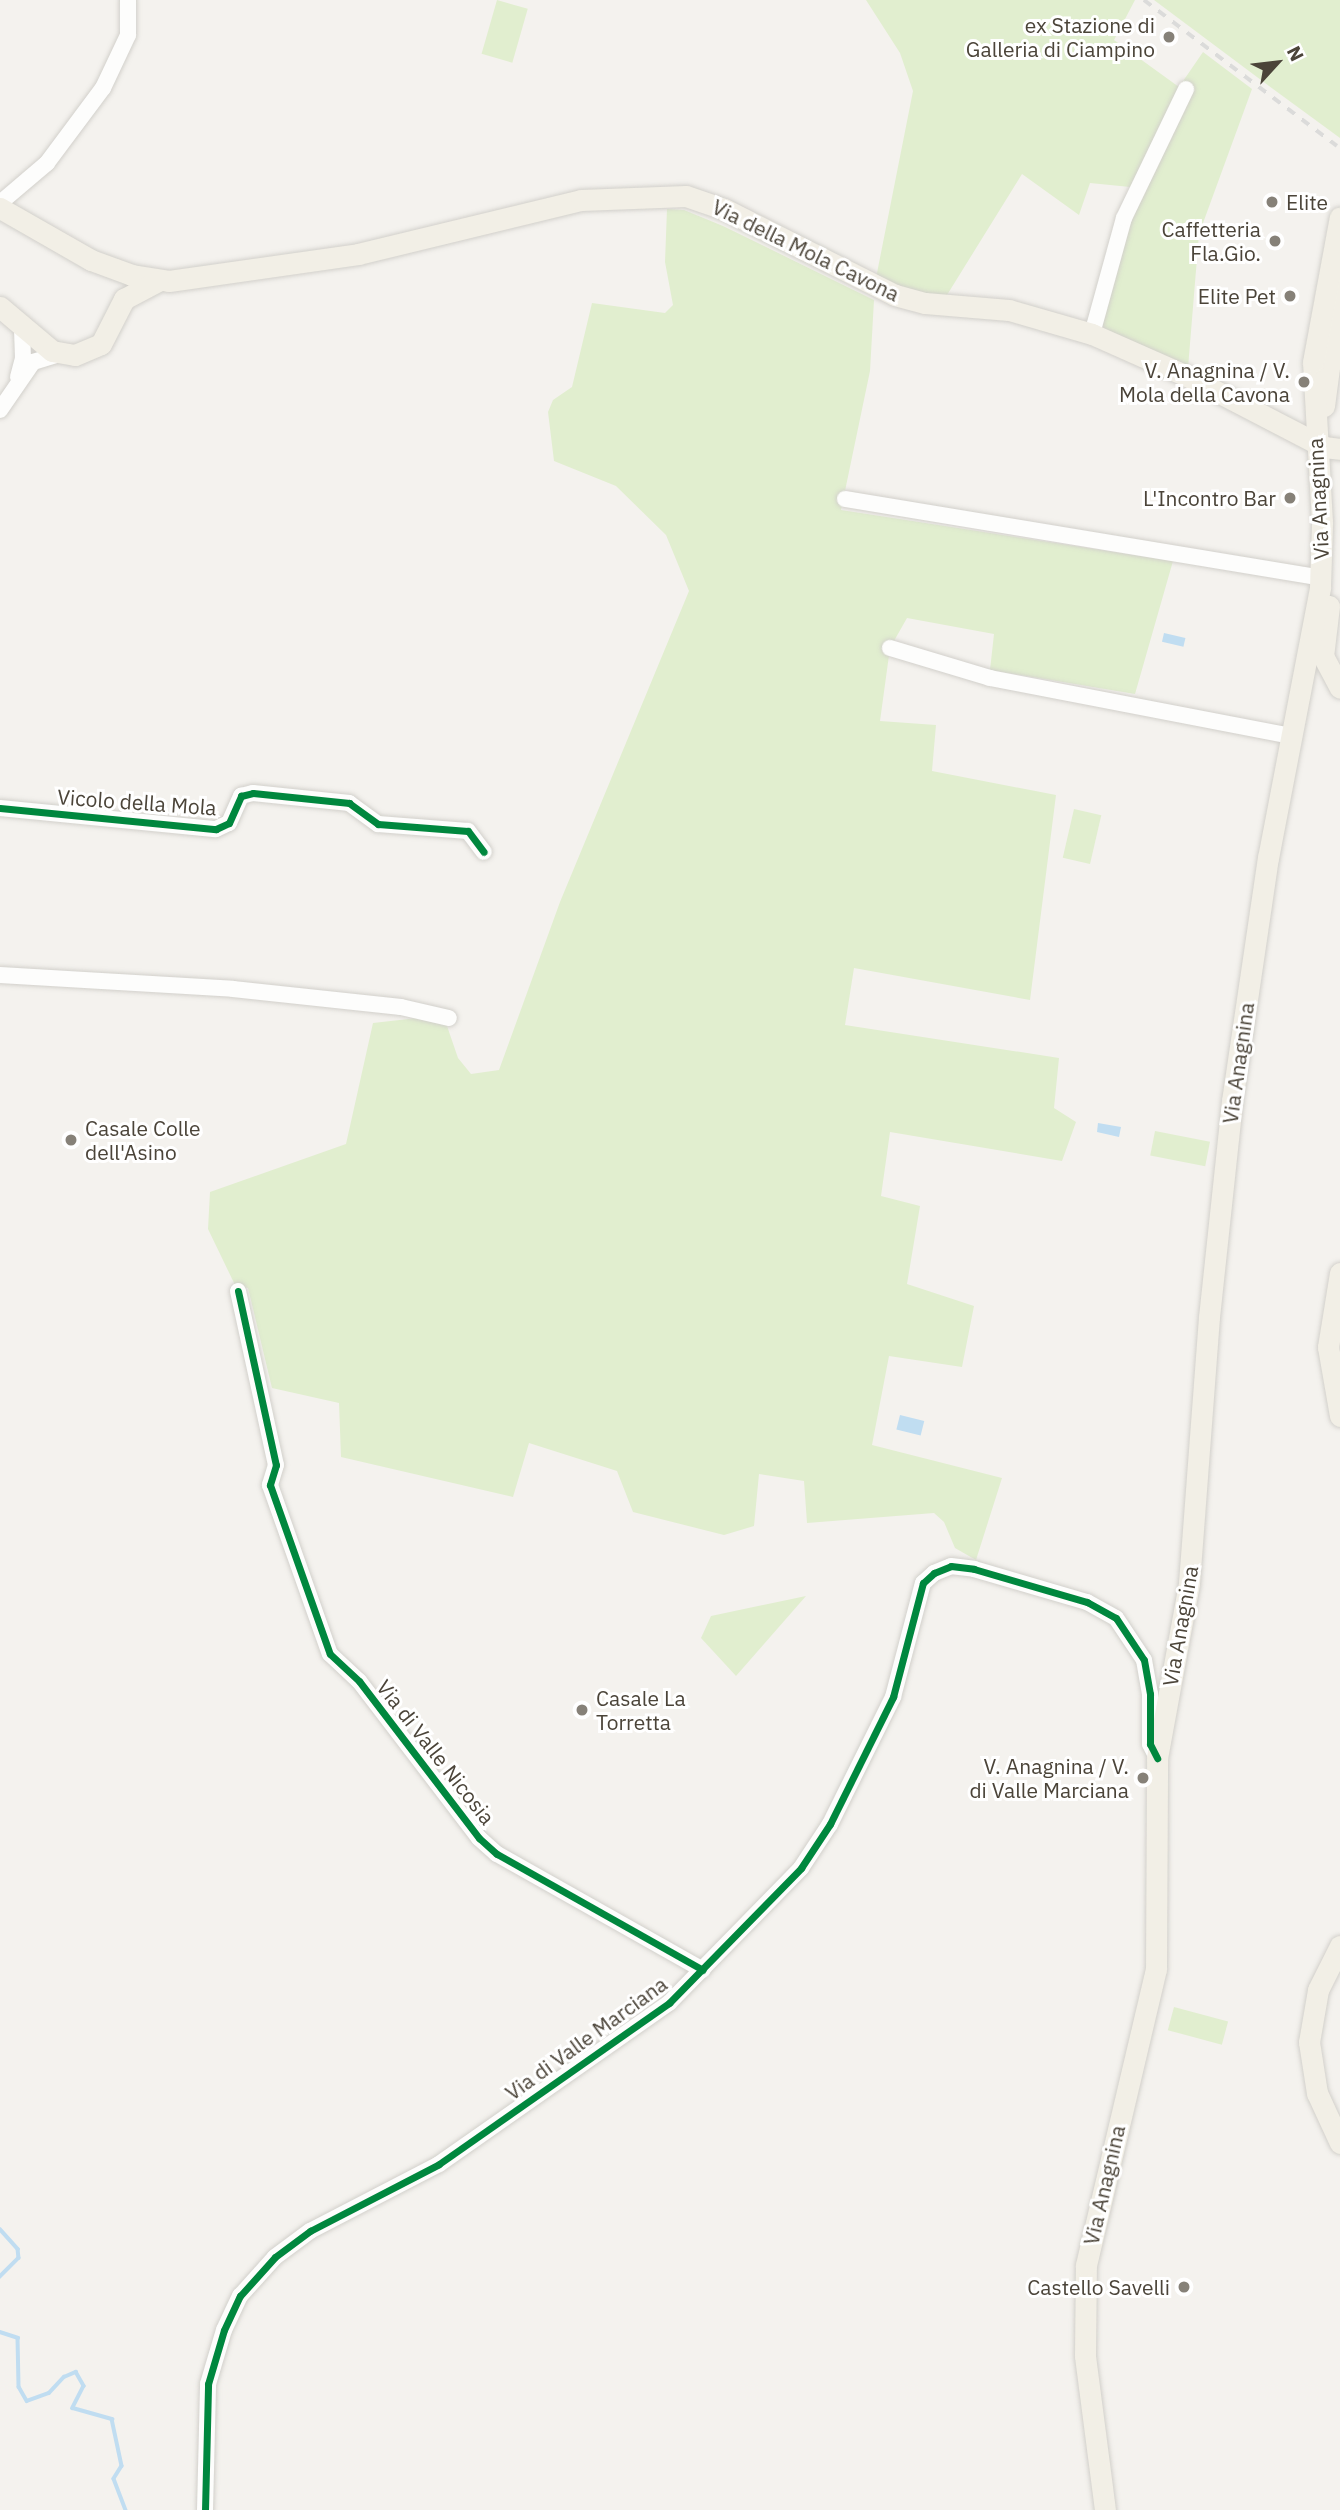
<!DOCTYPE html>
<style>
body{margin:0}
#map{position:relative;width:1340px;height:2510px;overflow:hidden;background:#f4f2ee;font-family:"IBM Plex Sans",sans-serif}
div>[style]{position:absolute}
.green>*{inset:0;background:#e1eecf;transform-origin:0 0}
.water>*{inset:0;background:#c0ddf1;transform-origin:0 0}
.stream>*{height:3.5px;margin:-1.75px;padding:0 1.75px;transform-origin:1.75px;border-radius:1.75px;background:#c0ddf1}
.roads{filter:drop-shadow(0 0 2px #d2d0cb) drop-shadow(0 0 2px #d2d0cb)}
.minor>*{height:16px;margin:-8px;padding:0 8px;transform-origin:8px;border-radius:8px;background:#fdfdfc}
.major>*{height:21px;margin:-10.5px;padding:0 10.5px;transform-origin:10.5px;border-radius:10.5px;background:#f2efe6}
.rail>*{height:3.5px;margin-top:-1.75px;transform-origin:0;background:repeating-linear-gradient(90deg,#dbdbda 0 9px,transparent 0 18px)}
.cycleway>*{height:7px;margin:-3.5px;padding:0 3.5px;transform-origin:3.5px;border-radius:3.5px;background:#00873e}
.dots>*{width:19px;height:19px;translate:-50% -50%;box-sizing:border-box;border:4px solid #fff;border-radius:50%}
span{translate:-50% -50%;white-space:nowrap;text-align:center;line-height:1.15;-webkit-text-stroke:6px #fff;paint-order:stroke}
.poi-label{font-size:21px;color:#4b4439}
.right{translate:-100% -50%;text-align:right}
.left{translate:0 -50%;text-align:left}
.street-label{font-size:21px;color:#4b4439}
.north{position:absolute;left:1242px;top:28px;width:70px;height:70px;-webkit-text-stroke:5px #fff;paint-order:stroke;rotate:63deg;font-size:19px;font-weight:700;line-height:28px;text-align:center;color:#4b4439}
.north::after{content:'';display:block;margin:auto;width:24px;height:32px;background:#4b4439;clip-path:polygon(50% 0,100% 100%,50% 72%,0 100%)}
</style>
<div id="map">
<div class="green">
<div style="left:497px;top:0;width:32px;height:56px;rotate:16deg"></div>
<div style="clip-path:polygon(866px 0,1135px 0,1114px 40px,1179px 87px,1203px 52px,1252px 89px,1199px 234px,1188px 368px,1099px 331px,1140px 188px,1090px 183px,1079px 215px,1022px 174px,947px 295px,925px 296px,876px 278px,913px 91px,900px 53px)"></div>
<div style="clip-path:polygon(1154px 0,1340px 0,1340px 138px,1269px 86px)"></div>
<div style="clip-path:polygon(667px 209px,684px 210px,723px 226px,874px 300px,870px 371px,841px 510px,1173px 561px,1135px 694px,990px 670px,994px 634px,907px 618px,890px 648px,880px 721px,936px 725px,932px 771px,1056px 795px,1030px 1000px,854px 968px,845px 1025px,1059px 1058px,1054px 1108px,1076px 1122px,1062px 1161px,890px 1132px,881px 1196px,920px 1206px,907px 1284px,974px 1306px,962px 1367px,889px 1356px,872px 1445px,1002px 1478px,976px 1560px,955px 1548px,944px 1522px,934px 1513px,807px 1523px,804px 1481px,759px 1474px,754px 1526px,724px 1535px,633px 1512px,617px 1471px,529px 1443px,513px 1497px,341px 1457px,339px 1403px,272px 1388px,248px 1288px,235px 1285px,208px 1229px,210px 1192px,346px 1144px,373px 1023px,426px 1017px,446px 1023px,458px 1058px,471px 1074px,499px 1070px,560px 902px,689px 591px,666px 535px,616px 486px,554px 461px,548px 412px,553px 400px,572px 387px,592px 303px,665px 313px,673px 305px,665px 262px)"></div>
<div style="left:1074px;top:809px;width:28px;height:50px;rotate:13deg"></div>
<div style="left:1155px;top:1131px;width:56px;height:25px;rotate:11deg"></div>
<div style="clip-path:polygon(806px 1596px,736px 1676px,701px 1638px,711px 1616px)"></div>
<div style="left:1174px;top:2007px;width:56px;height:24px;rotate:15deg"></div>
</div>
<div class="water">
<div style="left:1164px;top:633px;width:22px;height:9px;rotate:13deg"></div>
<div style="clip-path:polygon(1098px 1123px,1121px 1127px,1119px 1137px,1097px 1132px)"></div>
<div style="left:900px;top:1415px;width:25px;height:15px;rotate:14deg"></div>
</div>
<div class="stream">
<div style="left:0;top:2229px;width:27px;rotate:48deg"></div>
<div style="left:18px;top:2249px;width:9px;rotate:84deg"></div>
<div style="left:19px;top:2258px;width:27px;rotate:135deg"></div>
<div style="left:0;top:2332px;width:19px;rotate:18deg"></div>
<div style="left:18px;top:2338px;width:49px;rotate:88.8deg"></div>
<div style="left:19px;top:2387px;width:16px;rotate:60deg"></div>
<div style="left:27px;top:2401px;width:23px;rotate:-20deg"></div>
<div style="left:49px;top:2393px;width:22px;rotate:-47deg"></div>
<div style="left:64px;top:2377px;width:13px;rotate:-23deg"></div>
<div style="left:76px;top:2372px;width:16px;rotate:60deg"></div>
<div style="left:84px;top:2386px;width:25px;rotate:117deg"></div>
<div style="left:73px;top:2408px;width:41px;rotate:15.8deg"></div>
<div style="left:112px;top:2419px;width:48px;rotate:78deg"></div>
<div style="left:122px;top:2466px;width:15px;rotate:122deg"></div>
<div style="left:114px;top:2479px;width:33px;rotate:69deg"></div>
</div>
<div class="roads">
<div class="minor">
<div style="left:0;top:203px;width:62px;rotate:-40.4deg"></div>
<div style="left:47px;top:163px;width:94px;rotate:-53.3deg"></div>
<div style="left:103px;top:88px;width:59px;rotate:-64.7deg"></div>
<div style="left:128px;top:35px;width:35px;rotate:-90deg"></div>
<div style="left:1092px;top:334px;width:120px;rotate:-74.6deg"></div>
<div style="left:1124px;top:218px;width:143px;rotate:-64.3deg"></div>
<div style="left:18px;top:377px;width:20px;rotate:-75deg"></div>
<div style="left:23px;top:358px;width:28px;rotate:-92deg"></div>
<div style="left:0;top:410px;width:58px;rotate:-55.5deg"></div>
<div style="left:33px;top:362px;width:28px;rotate:-17deg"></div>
<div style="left:845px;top:499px;width:483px;rotate:9.4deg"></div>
<div style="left:890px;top:648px;width:104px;rotate:16.7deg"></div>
<div style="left:990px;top:678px;width:306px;rotate:10.9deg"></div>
<div style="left:0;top:808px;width:217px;rotate:5.6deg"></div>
<div style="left:216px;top:829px;width:14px;rotate:-25deg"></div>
<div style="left:229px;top:823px;width:30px;rotate:-66deg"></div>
<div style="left:241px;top:796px;width:12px;rotate:-14deg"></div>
<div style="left:253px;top:793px;width:97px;rotate:5.9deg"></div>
<div style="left:349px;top:803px;width:36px;rotate:36deg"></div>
<div style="left:378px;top:824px;width:90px;rotate:4.4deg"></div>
<div style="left:468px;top:831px;width:26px;rotate:53deg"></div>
<div style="left:0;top:975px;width:233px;rotate:3.4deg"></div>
<div style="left:233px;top:989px;width:169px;rotate:6.1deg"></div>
<div style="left:401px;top:1007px;width:49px;rotate:12.9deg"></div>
<div style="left:238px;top:1291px;width:178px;rotate:77.7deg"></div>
<div style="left:276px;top:1465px;width:21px;rotate:107deg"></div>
<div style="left:270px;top:1485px;width:179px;rotate:70.5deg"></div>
<div style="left:330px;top:1654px;width:40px;rotate:43deg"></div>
<div style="left:359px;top:1681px;width:198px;rotate:52.6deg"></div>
<div style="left:479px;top:1838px;width:24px;rotate:42deg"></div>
<div style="left:497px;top:1854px;width:236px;rotate:29.4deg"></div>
<div style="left:205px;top:2510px;width:126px;rotate:-88.6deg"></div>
<div style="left:208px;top:2384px;width:56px;rotate:-73.5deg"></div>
<div style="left:224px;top:2330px;width:38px;rotate:-65deg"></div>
<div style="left:240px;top:2296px;width:52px;rotate:-48.1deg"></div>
<div style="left:275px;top:2257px;width:44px;rotate:-36.6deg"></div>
<div style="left:310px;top:2231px;width:145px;rotate:-27.4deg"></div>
<div style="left:439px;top:2164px;width:281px;rotate:-35deg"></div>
<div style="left:669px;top:2003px;width:189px;rotate:-45.6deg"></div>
<div style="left:801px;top:1868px;width:53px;rotate:-56.6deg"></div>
<div style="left:830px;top:1824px;width:142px;rotate:-63.6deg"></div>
<div style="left:893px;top:1697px;width:118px;rotate:-75.3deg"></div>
<div style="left:923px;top:1583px;width:15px;rotate:-42deg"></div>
<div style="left:934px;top:1573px;width:18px;rotate:-22deg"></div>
<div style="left:951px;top:1566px;width:23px;rotate:7deg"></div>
<div style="left:974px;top:1569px;width:118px;rotate:16.3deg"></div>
<div style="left:1087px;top:1602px;width:33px;rotate:29deg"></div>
<div style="left:1116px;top:1618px;width:50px;rotate:56.3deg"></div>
<div style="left:1144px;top:1660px;width:35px;rotate:80deg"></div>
<div style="left:1150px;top:1694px;width:50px;rotate:90deg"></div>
<div style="left:1150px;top:1744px;width:16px;rotate:63deg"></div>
</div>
<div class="major">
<div style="left:0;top:208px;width:105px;rotate:29.7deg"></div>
<div style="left:91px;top:260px;width:44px;rotate:20.1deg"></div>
<div style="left:132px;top:275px;width:37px;rotate:9deg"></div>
<div style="left:169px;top:281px;width:191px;rotate:-8.1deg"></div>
<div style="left:358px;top:254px;width:229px;rotate:-13.6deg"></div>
<div style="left:581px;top:200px;width:105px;rotate:-2.2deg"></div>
<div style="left:686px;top:196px;width:40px;rotate:18.9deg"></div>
<div style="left:724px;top:209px;width:191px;rotate:26.7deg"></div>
<div style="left:895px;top:295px;width:31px;rotate:15deg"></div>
<div style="left:925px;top:303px;width:84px;rotate:4.8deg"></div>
<div style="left:1009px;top:310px;width:86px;rotate:16.1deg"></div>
<div style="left:1092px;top:334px;width:104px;rotate:23.9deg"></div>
<div style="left:1187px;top:376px;width:154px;rotate:27.4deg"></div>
<div style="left:1324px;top:447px;width:16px;rotate:7deg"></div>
<div style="left:0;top:307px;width:68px;rotate:40.2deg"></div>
<div style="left:52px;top:351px;width:23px;rotate:10deg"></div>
<div style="left:75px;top:355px;width:28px;rotate:-23deg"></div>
<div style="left:101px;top:344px;width:51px;rotate:-62.9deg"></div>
<div style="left:124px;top:299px;width:38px;rotate:-28deg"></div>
<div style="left:1324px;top:406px;width:123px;rotate:-82.5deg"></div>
<div style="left:1329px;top:606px;width:50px;rotate:96.8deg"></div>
<div style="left:1323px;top:656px;width:36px;rotate:62deg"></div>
<div style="left:1340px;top:1273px;width:75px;rotate:99.2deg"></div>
<div style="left:1328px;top:1347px;width:70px;rotate:80.1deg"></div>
<div style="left:1340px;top:1946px;width:49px;rotate:116.6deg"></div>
<div style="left:1318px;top:1990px;width:53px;rotate:99.8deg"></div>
<div style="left:1309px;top:2042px;width:52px;rotate:81.1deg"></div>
<div style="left:1317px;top:2093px;width:55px;rotate:65.3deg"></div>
<div style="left:1105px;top:2510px;width:156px;rotate:-97.4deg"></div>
<div style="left:1085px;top:2355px;width:90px;rotate:-89.4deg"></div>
<div style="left:1086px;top:2265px;width:304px;rotate:-76.7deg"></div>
<div style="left:1156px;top:1969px;width:211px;rotate:-89.7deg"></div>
<div style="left:1157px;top:1758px;width:178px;rotate:-79.6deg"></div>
<div style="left:1189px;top:1583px;width:267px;rotate:-85.7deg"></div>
<div style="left:1209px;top:1317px;width:217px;rotate:-83.9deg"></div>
<div style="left:1232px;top:1101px;width:246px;rotate:-81.6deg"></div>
<div style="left:1268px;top:858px;width:276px;rotate:-79.1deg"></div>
<div style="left:1320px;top:587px;width:65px;rotate:-88.2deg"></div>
<div style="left:1322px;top:522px;width:160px;rotate:-93.2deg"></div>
<div style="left:1313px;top:362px;width:147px;rotate:-79.5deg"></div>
</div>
</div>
<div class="rail">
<div style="left:1144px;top:0;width:242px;rotate:37.1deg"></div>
</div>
<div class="cycleway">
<div style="left:0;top:808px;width:217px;rotate:5.6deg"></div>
<div style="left:216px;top:829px;width:14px;rotate:-25deg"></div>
<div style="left:229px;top:823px;width:30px;rotate:-66deg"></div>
<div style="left:241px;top:796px;width:12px;rotate:-14deg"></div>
<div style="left:253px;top:793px;width:97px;rotate:5.9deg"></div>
<div style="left:349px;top:803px;width:36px;rotate:36deg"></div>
<div style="left:378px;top:824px;width:90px;rotate:4.4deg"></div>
<div style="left:468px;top:831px;width:26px;rotate:53deg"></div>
<div style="left:238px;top:1291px;width:178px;rotate:77.7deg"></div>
<div style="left:276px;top:1465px;width:21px;rotate:107deg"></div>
<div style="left:270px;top:1485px;width:179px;rotate:70.5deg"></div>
<div style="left:330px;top:1654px;width:40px;rotate:43deg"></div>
<div style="left:359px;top:1681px;width:198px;rotate:52.6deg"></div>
<div style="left:479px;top:1838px;width:24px;rotate:42deg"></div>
<div style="left:497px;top:1854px;width:236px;rotate:29.4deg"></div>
<div style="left:205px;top:2510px;width:126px;rotate:-88.6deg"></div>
<div style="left:208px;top:2384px;width:56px;rotate:-73.5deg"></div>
<div style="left:224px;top:2330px;width:38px;rotate:-65deg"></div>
<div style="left:240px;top:2296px;width:52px;rotate:-48.1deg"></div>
<div style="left:275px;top:2257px;width:44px;rotate:-36.6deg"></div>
<div style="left:310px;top:2231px;width:145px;rotate:-27.4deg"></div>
<div style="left:439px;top:2164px;width:281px;rotate:-35deg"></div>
<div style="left:669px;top:2003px;width:189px;rotate:-45.6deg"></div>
<div style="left:801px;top:1868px;width:53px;rotate:-56.6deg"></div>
<div style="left:830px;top:1824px;width:142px;rotate:-63.6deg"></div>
<div style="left:893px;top:1697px;width:118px;rotate:-75.3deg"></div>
<div style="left:923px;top:1583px;width:15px;rotate:-42deg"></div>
<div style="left:934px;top:1573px;width:18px;rotate:-22deg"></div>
<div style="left:951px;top:1566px;width:23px;rotate:7deg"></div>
<div style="left:974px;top:1569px;width:118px;rotate:16.3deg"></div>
<div style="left:1087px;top:1602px;width:33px;rotate:29deg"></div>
<div style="left:1116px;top:1618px;width:50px;rotate:56.3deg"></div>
<div style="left:1144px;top:1660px;width:35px;rotate:80deg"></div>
<div style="left:1150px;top:1694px;width:50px;rotate:90deg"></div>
<div style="left:1150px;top:1744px;width:16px;rotate:63deg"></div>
</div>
<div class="dots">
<div style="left:1169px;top:37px;background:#868178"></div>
<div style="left:1272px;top:202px;background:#868178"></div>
<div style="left:1275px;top:241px;background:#868178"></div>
<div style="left:1290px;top:296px;background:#868178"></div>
<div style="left:1304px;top:382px;background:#868178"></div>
<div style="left:1290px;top:498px;background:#868178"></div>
<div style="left:71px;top:1140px;background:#868178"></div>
<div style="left:582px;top:1710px;background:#868178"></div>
<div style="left:1143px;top:1778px;background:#868178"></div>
<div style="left:1184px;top:2287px;background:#868178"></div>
</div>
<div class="poi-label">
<span class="right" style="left:1155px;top:37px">ex Stazione di<br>Galleria di Ciampino</span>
<span class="left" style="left:1286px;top:202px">Elite</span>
<span class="right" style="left:1261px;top:241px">Caffetteria<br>Fla.Gio.</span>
<span class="right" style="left:1276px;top:296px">Elite Pet</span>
<span class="right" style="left:1290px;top:382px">V. Anagnina / V.<br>Mola della Cavona</span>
<span class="right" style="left:1276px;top:498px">L'Incontro Bar</span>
<span class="left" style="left:85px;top:1140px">Casale Colle<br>dell'Asino</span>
<span class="left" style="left:596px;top:1710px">Casale La<br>Torretta</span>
<span class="right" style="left:1129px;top:1778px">V. Anagnina / V.<br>di Valle Marciana</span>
<span class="right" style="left:1170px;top:2287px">Castello Savelli</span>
</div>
<div class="street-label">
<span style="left:806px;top:250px;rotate:26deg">Via della Mola Cavona</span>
<span style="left:1318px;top:499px;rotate:-93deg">Via Anagnina</span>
<span style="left:137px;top:802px;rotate:4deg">Vicolo della Mola</span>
<span style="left:1238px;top:1063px;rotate:-82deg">Via Anagnina</span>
<span style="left:1180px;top:1626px;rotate:-80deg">Via Anagnina</span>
<span style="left:436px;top:1752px;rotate:52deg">Via di Valle Nicosia</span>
<span style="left:586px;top:2038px;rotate:-36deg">Via di Valle Marciana</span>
<span style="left:1104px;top:2185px;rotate:-77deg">Via Anagnina</span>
</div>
<div class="north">N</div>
</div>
